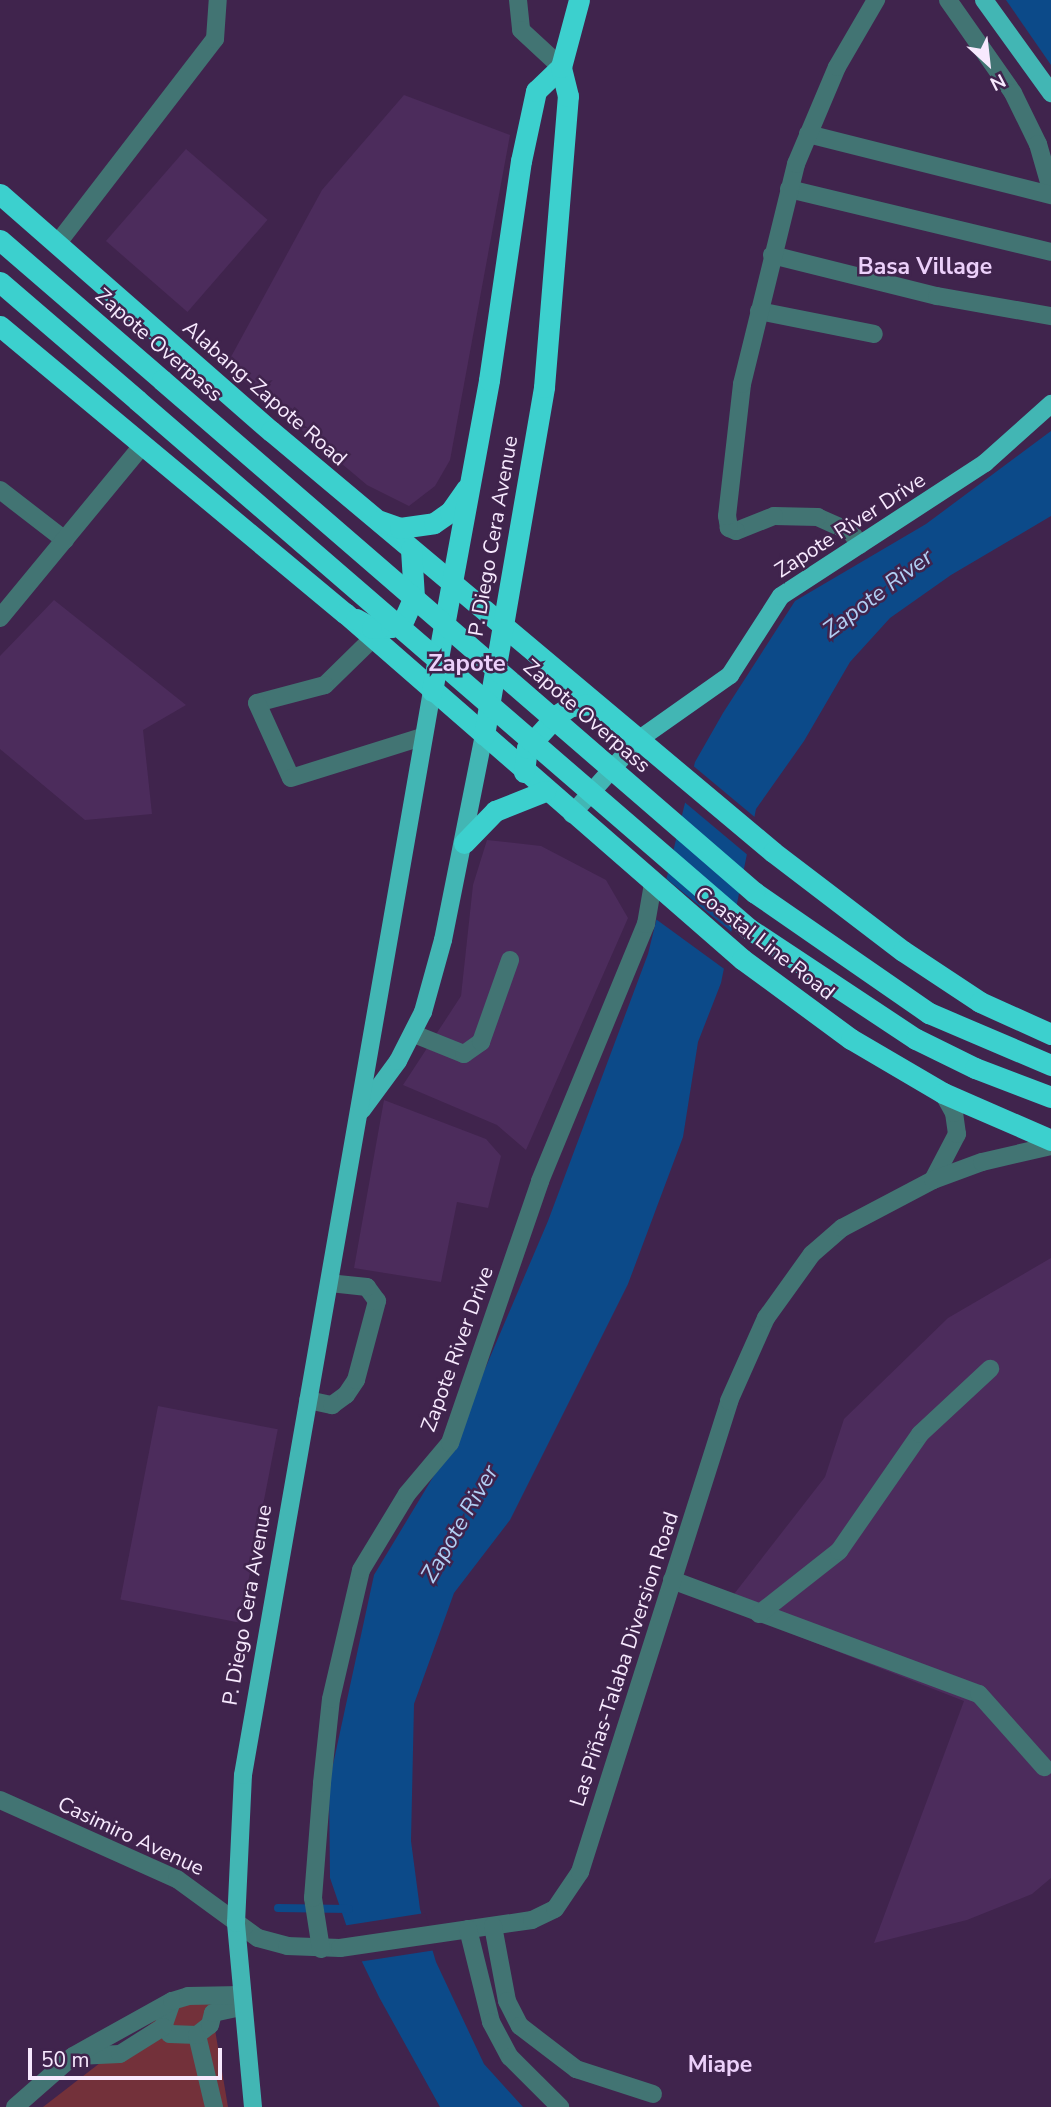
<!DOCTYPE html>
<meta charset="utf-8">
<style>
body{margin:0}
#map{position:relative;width:1051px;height:2107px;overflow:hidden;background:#40244d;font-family:"Nunito Sans",sans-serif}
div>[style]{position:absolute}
.built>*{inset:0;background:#4c2c5c;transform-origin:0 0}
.green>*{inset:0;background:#73313a}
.water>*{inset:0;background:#0c4a89}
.pier>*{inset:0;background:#40244d}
.stream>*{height:8px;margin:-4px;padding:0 4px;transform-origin:4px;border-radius:4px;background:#0c4a89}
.minor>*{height:18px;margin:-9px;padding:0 9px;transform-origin:9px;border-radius:9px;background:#427473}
.major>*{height:18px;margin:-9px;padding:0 9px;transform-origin:9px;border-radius:9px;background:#42b6b4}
.highway>*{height:21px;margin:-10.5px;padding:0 10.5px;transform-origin:10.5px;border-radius:10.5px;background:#3cd0ce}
.highway-bridge>*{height:21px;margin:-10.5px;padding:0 10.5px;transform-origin:10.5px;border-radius:10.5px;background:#3cd0ce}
span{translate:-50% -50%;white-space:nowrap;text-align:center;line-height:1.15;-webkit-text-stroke:5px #40244d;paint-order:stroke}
.street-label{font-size:21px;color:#f7e9fe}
.neighbourhood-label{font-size:23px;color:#ecd0fa;font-weight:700}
.water-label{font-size:23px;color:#b1cff3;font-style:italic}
.quarter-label{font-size:24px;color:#ecd0fa;font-weight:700}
.north{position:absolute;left:953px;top:28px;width:70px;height:70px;-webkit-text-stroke:5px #40244d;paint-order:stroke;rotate:153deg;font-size:19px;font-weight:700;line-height:28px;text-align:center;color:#f7e9fe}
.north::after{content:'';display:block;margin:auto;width:24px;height:32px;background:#f7e9fe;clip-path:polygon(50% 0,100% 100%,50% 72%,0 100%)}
.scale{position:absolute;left:28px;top:2048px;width:194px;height:32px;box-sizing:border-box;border:4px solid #f7e9fe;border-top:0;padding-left:9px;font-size:21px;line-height:24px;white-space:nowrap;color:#f7e9fe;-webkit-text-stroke:5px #40244d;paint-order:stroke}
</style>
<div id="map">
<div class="built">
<div style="clip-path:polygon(404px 95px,510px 135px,450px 460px,435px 486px,409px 506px,367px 485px,226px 366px,322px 190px)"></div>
<div style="left:186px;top:149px;width:108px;height:122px;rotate:41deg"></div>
<div style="clip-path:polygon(54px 600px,186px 705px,143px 730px,152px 814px,85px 820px,0 749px,0 656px)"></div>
<div style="clip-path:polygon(487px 840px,541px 846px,606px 880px,628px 918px,526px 1150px,497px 1125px,403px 1085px,461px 996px,473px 885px)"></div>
<div style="clip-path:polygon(384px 1100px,486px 1139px,501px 1156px,488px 1208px,457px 1202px,441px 1282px,354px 1268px)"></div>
<div style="clip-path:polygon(1051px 1258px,1051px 1878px,1032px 1894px,967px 1920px,874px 1943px,964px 1701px,724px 1607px,825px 1477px,844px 1419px,948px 1318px)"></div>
<div style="left:158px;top:1406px;width:122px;height:197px;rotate:11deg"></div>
</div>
<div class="green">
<div style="clip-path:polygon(184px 1998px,210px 2000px,228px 2107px,43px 2107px)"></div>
</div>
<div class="water">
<div style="clip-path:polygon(1006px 0,1051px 0,1051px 65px)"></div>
<div style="clip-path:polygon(1051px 431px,1051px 516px,951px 575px,890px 618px,850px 662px,804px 741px,756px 809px,721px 983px,698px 1042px,683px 1137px,628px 1284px,510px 1520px,454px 1593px,414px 1704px,411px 1841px,420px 1909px,436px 1962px,484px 2064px,523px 2107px,440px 2107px,379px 1997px,351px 1939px,330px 1878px,329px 1783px,374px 1575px,453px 1444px,548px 1221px,648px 954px,695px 762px,723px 713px,795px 601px,926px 524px)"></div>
</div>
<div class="pier">
<div style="clip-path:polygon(691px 764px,757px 819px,750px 857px,682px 800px)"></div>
<div style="clip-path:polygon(663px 876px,734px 934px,727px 971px,653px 917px)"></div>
<div style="clip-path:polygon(425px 1913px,436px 1950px,358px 1962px,342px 1926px)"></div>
</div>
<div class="stream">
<div style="left:278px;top:1908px;width:71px;rotate:0.8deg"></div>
</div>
<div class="minor">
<div style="left:518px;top:0;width:30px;rotate:84deg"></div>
<div style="left:521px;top:30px;width:54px;rotate:42.8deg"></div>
<div style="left:948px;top:0;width:113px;rotate:55deg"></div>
<div style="left:1013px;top:93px;width:57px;rotate:63.9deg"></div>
<div style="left:1038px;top:144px;width:47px;rotate:73.9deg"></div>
<div style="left:808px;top:134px;width:251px;rotate:14.1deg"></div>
<div style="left:789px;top:189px;width:269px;rotate:13.5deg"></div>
<div style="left:57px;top:244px;width:259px;rotate:-52.4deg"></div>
<div style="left:215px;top:39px;width:39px;rotate:-86deg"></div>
<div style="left:772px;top:255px;width:170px;rotate:14deg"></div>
<div style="left:937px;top:296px;width:116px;rotate:10deg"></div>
<div style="left:759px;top:311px;width:117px;rotate:11.3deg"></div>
<div style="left:0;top:490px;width:82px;rotate:37.6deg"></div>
<div style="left:860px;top:545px;width:16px;rotate:-125deg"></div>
<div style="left:851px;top:532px;width:36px;rotate:-156deg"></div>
<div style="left:818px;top:517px;width:44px;rotate:-178.7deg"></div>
<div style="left:774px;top:516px;width:41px;rotate:158.5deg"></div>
<div style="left:736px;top:531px;width:8px;rotate:-157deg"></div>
<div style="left:729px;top:528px;width:12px;rotate:-99deg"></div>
<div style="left:727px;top:516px;width:133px;rotate:-83.5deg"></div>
<div style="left:742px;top:384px;width:227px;rotate:-76.2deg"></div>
<div style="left:796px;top:164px;width:105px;rotate:-67.1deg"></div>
<div style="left:837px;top:67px;width:78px;rotate:-59.8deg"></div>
<div style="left:0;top:618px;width:223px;rotate:-50.5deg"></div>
<div style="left:372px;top:639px;width:66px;rotate:135.6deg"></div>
<div style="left:325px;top:685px;width:70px;rotate:165.2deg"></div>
<div style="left:257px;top:703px;width:82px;rotate:65.6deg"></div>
<div style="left:291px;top:778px;width:137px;rotate:-17.4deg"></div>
<div style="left:414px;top:1034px;width:54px;rotate:21.8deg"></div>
<div style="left:464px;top:1054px;width:21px;rotate:-35deg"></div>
<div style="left:481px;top:1042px;width:87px;rotate:-70.5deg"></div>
<div style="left:933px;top:1180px;width:52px;rotate:-62.4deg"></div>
<div style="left:957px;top:1134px;width:21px;rotate:-98deg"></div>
<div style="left:954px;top:1113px;width:23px;rotate:-119deg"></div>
<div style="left:308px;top:1400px;width:25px;rotate:12deg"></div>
<div style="left:332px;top:1405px;width:17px;rotate:-36deg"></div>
<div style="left:346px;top:1395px;width:18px;rotate:-56deg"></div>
<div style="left:356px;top:1380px;width:82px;rotate:-75.1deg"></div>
<div style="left:377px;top:1301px;width:17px;rotate:-126deg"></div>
<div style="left:367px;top:1287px;width:37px;rotate:-174deg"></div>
<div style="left:672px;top:1580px;width:327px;rotate:20.4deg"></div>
<div style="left:979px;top:1694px;width:98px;rotate:48.3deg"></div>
<div style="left:759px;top:1614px;width:102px;rotate:-38.2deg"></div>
<div style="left:839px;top:1551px;width:142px;rotate:-55.3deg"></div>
<div style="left:920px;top:1434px;width:96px;rotate:-42.9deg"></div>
<div style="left:0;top:1800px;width:194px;rotate:24.1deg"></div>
<div style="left:177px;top:1879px;width:100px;rotate:36.1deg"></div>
<div style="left:258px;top:1938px;width:30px;rotate:15deg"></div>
<div style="left:287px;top:1946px;width:53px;rotate:2.2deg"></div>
<div style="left:340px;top:1948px;width:194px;rotate:-8.3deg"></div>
<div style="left:532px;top:1920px;width:25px;rotate:-26deg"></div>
<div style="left:555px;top:1909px;width:45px;rotate:-56deg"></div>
<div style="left:580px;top:1872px;width:494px;rotate:-72.4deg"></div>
<div style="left:729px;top:1401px;width:91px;rotate:-66deg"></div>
<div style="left:766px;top:1318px;width:79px;rotate:-54.3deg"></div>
<div style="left:812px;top:1254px;width:40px;rotate:-41deg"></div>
<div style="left:842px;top:1228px;width:103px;rotate:-27.8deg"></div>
<div style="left:933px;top:1180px;width:52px;rotate:-20.2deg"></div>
<div style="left:982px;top:1162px;width:71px;rotate:-13.1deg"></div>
<div style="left:493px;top:1926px;width:76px;rotate:79.4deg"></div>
<div style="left:507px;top:2001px;width:28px;rotate:63deg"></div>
<div style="left:520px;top:2026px;width:71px;rotate:37.5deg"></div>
<div style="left:576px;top:2069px;width:81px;rotate:18deg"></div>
<div style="left:468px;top:1929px;width:96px;rotate:76.1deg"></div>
<div style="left:491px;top:2022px;width:40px;rotate:62deg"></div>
<div style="left:510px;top:2057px;width:71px;rotate:45deg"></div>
<div style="left:321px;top:1949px;width:52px;rotate:-98.9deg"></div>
<div style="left:313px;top:1898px;width:115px;rotate:-85.5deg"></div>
<div style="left:322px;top:1783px;width:84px;rotate:-83.9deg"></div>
<div style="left:331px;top:1699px;width:132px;rotate:-76.9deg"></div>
<div style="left:361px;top:1570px;width:89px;rotate:-58.8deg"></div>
<div style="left:407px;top:1494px;width:67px;rotate:-49.9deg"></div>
<div style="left:450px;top:1443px;width:277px;rotate:-71deg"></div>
<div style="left:540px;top:1181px;width:278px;rotate:-67.6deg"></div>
<div style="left:646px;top:924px;width:41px;rotate:-80.1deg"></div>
<div style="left:172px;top:2001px;width:28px;rotate:109deg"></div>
<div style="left:163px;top:2027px;width:10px;rotate:45deg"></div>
<div style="left:170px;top:2034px;width:27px;rotate:2deg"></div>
<div style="left:197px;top:2035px;width:74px;rotate:76.7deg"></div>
<div style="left:197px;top:2035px;width:16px;rotate:-38deg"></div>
<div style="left:210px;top:2025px;width:12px;rotate:-76deg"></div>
<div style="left:213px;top:2013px;width:30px;rotate:-12deg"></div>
<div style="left:77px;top:2056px;width:43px;rotate:-2.7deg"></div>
<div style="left:120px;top:2054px;width:51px;rotate:-32.1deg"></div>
<div style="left:15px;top:2107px;width:77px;rotate:-41.3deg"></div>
<div style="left:73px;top:2056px;width:113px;rotate:-29.1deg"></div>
<div style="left:172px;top:2001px;width:17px;rotate:-17deg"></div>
<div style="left:188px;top:1996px;width:53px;rotate:-1.1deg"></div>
</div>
<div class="major">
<div style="left:984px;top:0;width:115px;rotate:54.2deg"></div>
<div style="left:572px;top:814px;width:99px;rotate:-48.3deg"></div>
<div style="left:638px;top:740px;width:113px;rotate:-35.2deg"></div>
<div style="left:730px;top:675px;width:94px;rotate:-57.2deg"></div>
<div style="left:781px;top:596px;width:244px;rotate:-33.1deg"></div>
<div style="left:985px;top:463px;width:89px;rotate:-41.8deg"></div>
<div style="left:362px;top:1110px;width:61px;rotate:-53.7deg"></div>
<div style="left:398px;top:1061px;width:55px;rotate:-63deg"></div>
<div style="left:423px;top:1012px;width:75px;rotate:-74.5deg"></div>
<div style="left:443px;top:940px;width:209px;rotate:-78.7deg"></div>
<div style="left:253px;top:2107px;width:185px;rotate:-95.3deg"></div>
<div style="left:236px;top:1923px;width:148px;rotate:-87.3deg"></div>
<div style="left:243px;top:1775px;width:1100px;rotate:-80.11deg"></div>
</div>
<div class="highway">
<div style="left:0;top:194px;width:360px;rotate:41.2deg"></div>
<div style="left:271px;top:431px;width:655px;rotate:39.98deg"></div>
<div style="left:773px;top:852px;width:163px;rotate:37.3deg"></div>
<div style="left:903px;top:951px;width:92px;rotate:33.5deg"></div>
<div style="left:980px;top:1002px;width:78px;rotate:24.3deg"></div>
<div style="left:0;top:240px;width:214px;rotate:40.8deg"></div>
<div style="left:0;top:282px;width:181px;rotate:40.7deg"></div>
<div style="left:0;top:326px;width:449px;rotate:39.8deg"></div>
<div style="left:345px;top:613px;width:527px;rotate:41.07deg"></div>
<div style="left:742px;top:959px;width:135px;rotate:36.3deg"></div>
<div style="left:851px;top:1039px;width:107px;rotate:30.4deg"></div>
<div style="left:943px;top:1093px;width:118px;rotate:23.5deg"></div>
<div style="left:380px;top:521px;width:21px;rotate:19deg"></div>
<div style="left:400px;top:528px;width:34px;rotate:-8deg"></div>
<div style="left:434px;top:523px;width:19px;rotate:-35deg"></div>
<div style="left:450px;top:512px;width:29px;rotate:-55deg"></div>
<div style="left:356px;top:619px;width:18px;rotate:29deg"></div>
<div style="left:372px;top:628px;width:19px;rotate:-3deg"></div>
<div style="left:391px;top:627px;width:15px;rotate:-32deg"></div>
<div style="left:404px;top:619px;width:24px;rotate:-66deg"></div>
<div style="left:414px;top:597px;width:48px;rotate:-93.6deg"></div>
<div style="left:432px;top:691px;width:316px;rotate:-79.6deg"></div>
<div style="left:489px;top:380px;width:221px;rotate:-81.7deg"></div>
<div style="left:521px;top:161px;width:72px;rotate:-77.9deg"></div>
<div style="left:536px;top:91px;width:35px;rotate:-44deg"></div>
<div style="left:484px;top:735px;width:353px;rotate:-80.2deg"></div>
<div style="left:544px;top:387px;width:292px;rotate:-85.3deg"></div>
<div style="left:568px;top:96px;width:30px;rotate:-104deg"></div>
<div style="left:561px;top:67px;width:69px;rotate:-75deg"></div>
<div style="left:524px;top:772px;width:24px;rotate:-83deg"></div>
<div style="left:527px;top:748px;width:45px;rotate:-47.7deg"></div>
<div style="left:557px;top:715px;width:17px;rotate:-33deg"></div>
<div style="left:571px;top:706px;width:24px;rotate:-5deg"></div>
<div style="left:464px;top:843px;width:45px;rotate:-45.9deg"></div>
<div style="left:495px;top:811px;width:54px;rotate:-21.8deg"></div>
<div style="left:754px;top:892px;width:213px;rotate:34.7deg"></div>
<div style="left:929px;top:1013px;width:133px;rotate:23.1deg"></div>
<div style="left:748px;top:928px;width:201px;rotate:33.5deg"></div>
<div style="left:916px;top:1039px;width:66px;rotate:26.2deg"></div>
<div style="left:975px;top:1068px;width:81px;rotate:20.9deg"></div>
</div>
<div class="highway-bridge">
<div style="left:162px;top:380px;width:783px;rotate:40.86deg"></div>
<div style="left:137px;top:400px;width:808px;rotate:40.83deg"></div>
</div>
<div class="street-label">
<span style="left:159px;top:345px;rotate:41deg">Zapote Overpass</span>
<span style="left:265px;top:393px;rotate:41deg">Alabang-Zapote Road</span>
<span style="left:850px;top:525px;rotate:-33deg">Zapote River Drive</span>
<span style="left:493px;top:536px;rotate:-80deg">P. Diego Cera Avenue</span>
<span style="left:587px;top:716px;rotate:41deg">Zapote Overpass</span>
<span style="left:765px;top:943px;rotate:38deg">Coastal Line Road</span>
<span style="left:457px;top:1349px;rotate:-70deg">Zapote River Drive</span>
<span style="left:247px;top:1605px;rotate:-80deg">P. Diego Cera Avenue</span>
<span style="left:624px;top:1659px;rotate:-72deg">Las Piñas-Talaba Diversion Road</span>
<span style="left:131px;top:1836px;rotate:25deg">Casimiro Avenue</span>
</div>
<div class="neighbourhood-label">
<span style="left:925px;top:267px">Basa Village</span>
<span style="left:720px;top:2065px">Miape</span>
</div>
<div class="water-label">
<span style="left:878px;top:594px;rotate:-37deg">Zapote River</span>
<span style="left:460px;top:1524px;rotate:-60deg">Zapote River</span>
</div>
<div class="quarter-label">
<span style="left:467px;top:664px">Zapote</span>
</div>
<div class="north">N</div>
<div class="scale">50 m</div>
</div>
